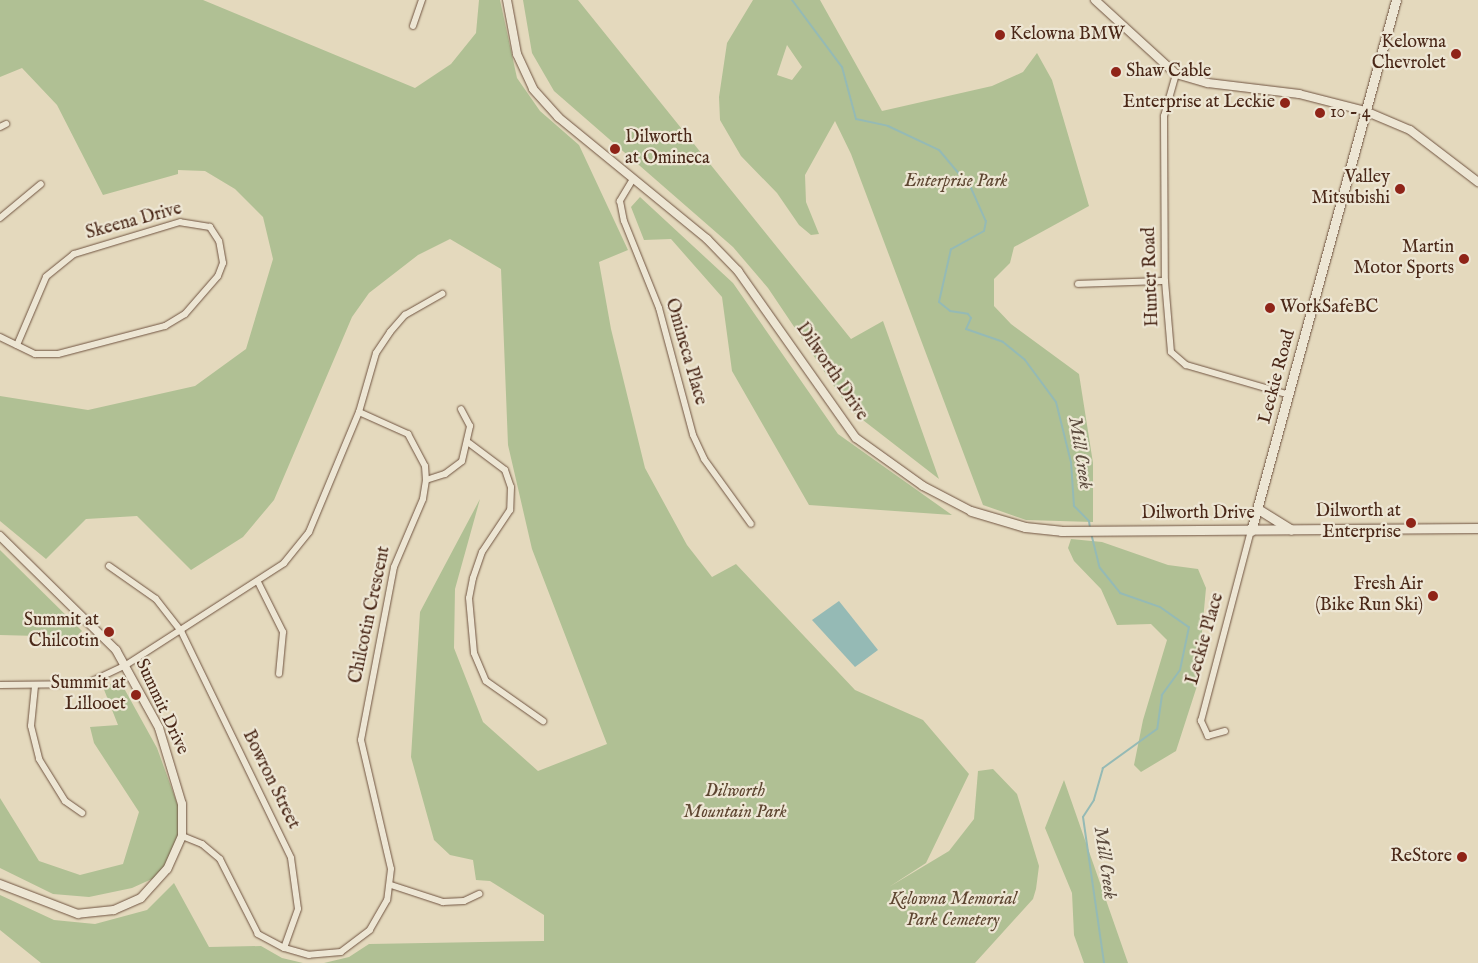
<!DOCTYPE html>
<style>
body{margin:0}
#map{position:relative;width:1478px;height:963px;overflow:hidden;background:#e4d9bd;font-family:"IM FELL English",serif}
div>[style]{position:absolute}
.green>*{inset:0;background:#b0c094}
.water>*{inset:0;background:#95bab5}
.stream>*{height:2px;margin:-1px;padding:0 1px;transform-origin:1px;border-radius:1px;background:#95bab5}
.roads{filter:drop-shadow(0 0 1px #705441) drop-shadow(0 0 1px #705441)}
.minor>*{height:6px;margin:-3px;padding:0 3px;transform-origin:3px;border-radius:3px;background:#ede6d4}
.tertiary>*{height:8px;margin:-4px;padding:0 4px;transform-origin:4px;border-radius:4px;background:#ede6d4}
.secondary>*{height:9px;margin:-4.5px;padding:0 4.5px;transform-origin:4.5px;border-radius:4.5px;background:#ede6d4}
.dots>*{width:14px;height:14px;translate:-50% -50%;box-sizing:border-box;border:2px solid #ede6d4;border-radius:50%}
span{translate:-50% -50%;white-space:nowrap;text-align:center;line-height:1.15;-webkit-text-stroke:4.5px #ede6d4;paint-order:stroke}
.poi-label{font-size:18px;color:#4a2818}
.left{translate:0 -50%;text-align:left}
.right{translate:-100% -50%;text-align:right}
.park-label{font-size:18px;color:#5e4631;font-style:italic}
.street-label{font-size:18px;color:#4a2818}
.water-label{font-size:19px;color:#5d4c3f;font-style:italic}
</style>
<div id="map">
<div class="green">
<div style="clip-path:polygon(0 0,203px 0,415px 88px,451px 64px,476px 33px,479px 0,500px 0,517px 78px,540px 111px,579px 145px,628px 250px,599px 262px,611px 329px,645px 468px,687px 545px,712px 577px,736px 564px,855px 690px,923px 720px,969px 774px,926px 863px,889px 887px,949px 851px,974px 819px,978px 771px,993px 769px,1017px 794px,1039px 866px,1036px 889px,1033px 899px,975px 963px,324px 963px,349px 957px,369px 944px,544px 941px,544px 915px,490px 881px,476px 880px,473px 860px,450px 855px,434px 840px,411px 757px,420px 612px,480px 499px,455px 589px,454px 648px,483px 722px,538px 771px,607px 744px,532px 549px,508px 445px,501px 269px,450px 239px,418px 255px,369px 293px,352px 317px,274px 500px,243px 537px,191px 570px,137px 516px,86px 519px,46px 559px,0 521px,0 396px,88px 410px,195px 386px,246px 349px,273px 259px,263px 217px,235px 189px,205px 171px,178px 170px,178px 174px,103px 195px,57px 105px,22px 68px,0 77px)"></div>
<div style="clip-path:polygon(523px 0,578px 0,851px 339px,883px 321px,939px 479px,850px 410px,768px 288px,733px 247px,554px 91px,532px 53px)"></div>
<div style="clip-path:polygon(evenodd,753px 0,820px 0,882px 111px,992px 86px,1023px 72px,1037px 53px,1052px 80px,1089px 206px,1014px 247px,1010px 263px,994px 279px,994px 306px,1011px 324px,1079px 374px,1093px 463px,1093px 522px,1026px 520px,983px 505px,851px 154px,835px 121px,805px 175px,806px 202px,819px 234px,811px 235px,799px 225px,777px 193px,741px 156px,720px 120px,719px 97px,727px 43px,753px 0,787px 45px,802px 67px,792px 80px,777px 75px,787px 45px)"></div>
<div style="clip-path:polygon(640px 197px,733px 283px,838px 434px,952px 515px,809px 505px,732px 371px,722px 297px,671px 239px,644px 240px,631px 207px)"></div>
<div style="clip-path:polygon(1071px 539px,1102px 542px,1168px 565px,1198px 569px,1206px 588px,1197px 686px,1176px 751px,1141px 772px,1134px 765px,1143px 720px,1167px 640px,1151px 624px,1117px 625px,1101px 589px,1074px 561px,1068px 548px)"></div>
<div style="clip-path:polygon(0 550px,82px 631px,76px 637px,0 635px)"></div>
<div style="clip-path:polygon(120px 681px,157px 748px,185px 825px,184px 842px,175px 859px,154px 878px,132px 888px,89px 897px,53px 894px,0 868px,0 798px,39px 861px,80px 875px,123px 864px,139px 812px,94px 743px,90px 727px,118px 725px,103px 687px)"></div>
<div style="clip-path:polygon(1064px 780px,1128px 963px,1084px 963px,1074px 935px,1072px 893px,1045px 828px)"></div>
<div style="clip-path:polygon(174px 883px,209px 947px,261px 946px,282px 958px,303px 963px,41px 963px,0 930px,0 895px,54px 920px,95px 924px,147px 910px)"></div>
</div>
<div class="water">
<div style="clip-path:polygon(839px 601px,878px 650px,855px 667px,812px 620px)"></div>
</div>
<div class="stream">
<div style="left:792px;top:0;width:84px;rotate:53.3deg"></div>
<div style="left:842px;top:67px;width:54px;rotate:74.9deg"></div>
<div style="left:856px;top:119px;width:33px;rotate:12deg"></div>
<div style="left:888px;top:126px;width:56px;rotate:25.2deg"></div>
<div style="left:939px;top:150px;width:50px;rotate:49.9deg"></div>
<div style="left:971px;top:188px;width:36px;rotate:66deg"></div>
<div style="left:986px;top:221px;width:10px;rotate:101deg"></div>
<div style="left:984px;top:231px;width:38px;rotate:151deg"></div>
<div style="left:951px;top:249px;width:54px;rotate:102.8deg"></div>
<div style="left:939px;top:302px;width:14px;rotate:39deg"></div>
<div style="left:950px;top:311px;width:18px;rotate:9deg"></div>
<div style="left:968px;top:314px;width:5px;rotate:53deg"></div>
<div style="left:971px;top:318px;width:12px;rotate:114deg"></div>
<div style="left:966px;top:329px;width:39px;rotate:19deg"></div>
<div style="left:1003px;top:342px;width:28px;rotate:39deg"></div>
<div style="left:1025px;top:360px;width:52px;rotate:53.6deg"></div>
<div style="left:1056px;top:402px;width:62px;rotate:76deg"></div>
<div style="left:1071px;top:462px;width:44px;rotate:86.1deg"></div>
<div style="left:1074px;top:506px;width:21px;rotate:45deg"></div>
<div style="left:1089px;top:521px;width:7px;rotate:82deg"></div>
<div style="left:1091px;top:533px;width:36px;rotate:76deg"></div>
<div style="left:1100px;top:568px;width:32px;rotate:51deg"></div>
<div style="left:1120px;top:593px;width:42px;rotate:19.3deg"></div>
<div style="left:1160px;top:607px;width:35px;rotate:35deg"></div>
<div style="left:1189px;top:627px;width:44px;rotate:101.8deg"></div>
<div style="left:1180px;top:670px;width:31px;rotate:126deg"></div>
<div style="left:1162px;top:695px;width:34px;rotate:98deg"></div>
<div style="left:1157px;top:729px;width:67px;rotate:144.2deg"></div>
<div style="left:1103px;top:768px;width:33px;rotate:106deg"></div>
<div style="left:1094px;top:800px;width:20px;rotate:123deg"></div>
<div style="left:1083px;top:817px;width:148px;rotate:81.8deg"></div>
</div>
<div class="roads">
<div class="minor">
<div style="left:413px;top:26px;width:28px;rotate:-71deg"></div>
<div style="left:1176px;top:74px;width:44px;rotate:105.9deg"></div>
<div style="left:1164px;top:116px;width:165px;rotate:89.7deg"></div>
<div style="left:1165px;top:281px;width:71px;rotate:85.2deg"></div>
<div style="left:1171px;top:352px;width:20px;rotate:41deg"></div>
<div style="left:1186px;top:365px;width:108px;rotate:16.1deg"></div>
<div style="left:0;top:127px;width:7px;rotate:-27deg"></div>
<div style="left:633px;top:179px;width:26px;rotate:121deg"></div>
<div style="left:620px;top:201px;width:20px;rotate:79deg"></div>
<div style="left:624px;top:221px;width:94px;rotate:68.1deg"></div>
<div style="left:659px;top:308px;width:131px;rotate:75deg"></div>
<div style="left:693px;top:435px;width:26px;rotate:65deg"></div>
<div style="left:704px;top:459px;width:80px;rotate:54.1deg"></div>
<div style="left:0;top:218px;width:53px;rotate:-39.7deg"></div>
<div style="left:1078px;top:284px;width:87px;rotate:-2deg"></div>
<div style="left:0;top:337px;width:39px;rotate:26deg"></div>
<div style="left:35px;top:354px;width:23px"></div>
<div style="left:58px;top:354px;width:111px;rotate:-14.7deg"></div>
<div style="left:165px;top:326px;width:23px;rotate:-31deg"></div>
<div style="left:185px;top:314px;width:50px;rotate:-49deg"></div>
<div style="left:218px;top:276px;width:14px;rotate:-69deg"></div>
<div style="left:223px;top:263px;width:22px;rotate:-100deg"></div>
<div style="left:219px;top:241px;width:17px;rotate:-123deg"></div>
<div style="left:210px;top:227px;width:30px;rotate:-171deg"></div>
<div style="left:180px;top:222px;width:111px;rotate:163.2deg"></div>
<div style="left:74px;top:254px;width:36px;rotate:141deg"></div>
<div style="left:46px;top:277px;width:74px;rotate:113.1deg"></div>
<div style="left:359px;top:412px;width:61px;rotate:-73.9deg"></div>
<div style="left:376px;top:353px;width:25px;rotate:-56deg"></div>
<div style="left:390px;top:332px;width:23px;rotate:-49deg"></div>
<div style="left:405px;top:315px;width:43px;rotate:-29.6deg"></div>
<div style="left:469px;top:443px;width:45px;rotate:36.9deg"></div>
<div style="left:505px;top:470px;width:18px;rotate:71deg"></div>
<div style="left:511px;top:487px;width:23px;rotate:92deg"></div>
<div style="left:510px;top:510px;width:50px;rotate:123.7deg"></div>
<div style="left:482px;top:552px;width:28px;rotate:109deg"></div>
<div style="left:473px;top:578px;width:20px;rotate:101deg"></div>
<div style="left:469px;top:598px;width:55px;rotate:84.8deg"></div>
<div style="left:474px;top:653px;width:30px;rotate:67deg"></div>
<div style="left:486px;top:681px;width:70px;rotate:35.1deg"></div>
<div style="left:426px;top:480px;width:20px;rotate:-18deg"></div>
<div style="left:445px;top:474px;width:21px;rotate:-37deg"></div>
<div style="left:462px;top:461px;width:36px;rotate:-77deg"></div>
<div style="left:470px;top:426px;width:19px;rotate:-118deg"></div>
<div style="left:109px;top:566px;width:57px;rotate:35.1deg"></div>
<div style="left:156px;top:599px;width:41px;rotate:52deg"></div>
<div style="left:181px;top:631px;width:252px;rotate:64.1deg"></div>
<div style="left:291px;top:858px;width:51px;rotate:82.2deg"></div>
<div style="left:298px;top:909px;width:41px;rotate:109.7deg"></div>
<div style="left:258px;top:582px;width:56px;rotate:63.4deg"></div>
<div style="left:283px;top:632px;width:42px;rotate:95.4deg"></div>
<div style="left:0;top:685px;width:86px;rotate:-0.7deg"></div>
<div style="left:86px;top:684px;width:44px;rotate:-25.4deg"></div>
<div style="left:126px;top:665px;width:188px;rotate:-32.8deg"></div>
<div style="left:284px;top:563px;width:40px;rotate:-51deg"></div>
<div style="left:309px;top:532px;width:130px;rotate:-67.4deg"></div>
<div style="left:359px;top:412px;width:54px;rotate:24.2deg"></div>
<div style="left:408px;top:434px;width:36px;rotate:62deg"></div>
<div style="left:425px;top:466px;width:14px;rotate:86deg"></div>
<div style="left:426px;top:480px;width:19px;rotate:99deg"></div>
<div style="left:423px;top:499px;width:74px;rotate:113.1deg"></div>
<div style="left:394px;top:567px;width:176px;rotate:100.8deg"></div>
<div style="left:361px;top:740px;width:132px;rotate:76.9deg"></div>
<div style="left:391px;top:869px;width:31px;rotate:97deg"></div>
<div style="left:387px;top:900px;width:34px;rotate:120deg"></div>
<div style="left:370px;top:930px;width:36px;rotate:143deg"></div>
<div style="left:341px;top:952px;width:32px;rotate:175deg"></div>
<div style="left:309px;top:955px;width:26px;rotate:-164deg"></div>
<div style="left:284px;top:948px;width:30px;rotate:-152deg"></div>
<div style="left:258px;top:934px;width:84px;rotate:-116.9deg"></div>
<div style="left:220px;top:859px;width:23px;rotate:-140deg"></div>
<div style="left:202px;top:844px;width:22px;rotate:-158deg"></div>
<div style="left:35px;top:686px;width:40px;rotate:95.7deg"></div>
<div style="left:31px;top:726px;width:34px;rotate:76deg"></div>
<div style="left:39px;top:759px;width:49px;rotate:58.2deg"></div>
<div style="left:65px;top:801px;width:21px;rotate:35deg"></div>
<div style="left:1225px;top:731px;width:18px;rotate:164deg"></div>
<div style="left:1208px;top:736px;width:17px;rotate:-115deg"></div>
<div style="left:1201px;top:721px;width:196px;rotate:-75.3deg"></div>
<div style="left:391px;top:885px;width:55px;rotate:18.1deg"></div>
<div style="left:443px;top:902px;width:21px;rotate:-3deg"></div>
<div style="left:464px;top:901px;width:17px;rotate:-25deg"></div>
</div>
<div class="tertiary">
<div style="left:507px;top:0;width:55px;rotate:79.5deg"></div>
<div style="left:517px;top:54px;width:38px;rotate:65deg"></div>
<div style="left:533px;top:89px;width:38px;rotate:48deg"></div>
<div style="left:558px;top:117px;width:193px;rotate:39.3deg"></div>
<div style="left:707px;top:239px;width:45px;rotate:45.9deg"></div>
<div style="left:738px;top:271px;width:204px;rotate:54.8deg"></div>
<div style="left:856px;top:438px;width:82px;rotate:35.6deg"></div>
<div style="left:923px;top:486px;width:54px;rotate:27.5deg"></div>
<div style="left:1095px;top:0;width:110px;rotate:42.4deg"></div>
<div style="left:1176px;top:74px;width:33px;rotate:16deg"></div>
<div style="left:1208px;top:83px;width:92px;rotate:6.9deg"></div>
<div style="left:1299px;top:94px;width:68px;rotate:14.4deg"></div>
<div style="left:1365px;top:111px;width:49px;rotate:22.9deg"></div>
<div style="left:1410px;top:130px;width:86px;rotate:37.4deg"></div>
<div style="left:0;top:536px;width:163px;rotate:44.5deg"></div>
<div style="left:116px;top:650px;width:89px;rotate:61.1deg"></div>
<div style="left:159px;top:728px;width:79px;rotate:73.2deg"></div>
<div style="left:182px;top:804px;width:32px;rotate:90deg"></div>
<div style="left:182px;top:836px;width:36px;rotate:114deg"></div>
<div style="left:167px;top:869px;width:39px;rotate:132deg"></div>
<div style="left:141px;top:898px;width:30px;rotate:156deg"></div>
<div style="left:114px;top:910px;width:36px;rotate:174deg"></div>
<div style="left:78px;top:914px;width:84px;rotate:-159deg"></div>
</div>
<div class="secondary">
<div style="left:1258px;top:509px;width:39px;rotate:32deg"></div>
<div style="left:971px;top:511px;width:56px;rotate:16.5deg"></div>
<div style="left:1025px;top:527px;width:36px;rotate:6deg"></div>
<div style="left:1061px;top:531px;width:417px;rotate:-0.4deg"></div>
<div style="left:1251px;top:531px;width:550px;rotate:-74.73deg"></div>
</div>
</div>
<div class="dots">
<div style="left:1000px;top:35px;background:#8f2418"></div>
<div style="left:1456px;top:54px;background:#8f2418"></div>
<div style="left:1116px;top:72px;background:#8f2418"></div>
<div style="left:1285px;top:103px;background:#8f2418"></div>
<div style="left:1320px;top:113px;background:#8f2418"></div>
<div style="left:615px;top:149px;background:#8f2418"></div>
<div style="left:1400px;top:189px;background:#8f2418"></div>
<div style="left:1464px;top:259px;background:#8f2418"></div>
<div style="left:1270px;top:308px;background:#8f2418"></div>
<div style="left:1411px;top:523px;background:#8f2418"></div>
<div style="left:1433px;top:596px;background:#8f2418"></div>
<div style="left:109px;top:632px;background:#8f2418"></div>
<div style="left:136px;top:695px;background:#8f2418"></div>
<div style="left:1462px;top:857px;background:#8f2418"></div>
</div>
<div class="poi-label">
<span class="left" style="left:1010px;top:35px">Kelowna BMW</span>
<span class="right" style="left:1446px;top:54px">Kelowna<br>Chevrolet</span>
<span class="left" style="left:1126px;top:72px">Shaw Cable</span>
<span class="right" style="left:1275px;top:103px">Enterprise at Leckie</span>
<span class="left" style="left:1330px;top:113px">10 - 4</span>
<span class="left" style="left:625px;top:149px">Dilworth<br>at Omineca</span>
<span class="right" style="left:1390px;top:189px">Valley<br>Mitsubishi</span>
<span class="right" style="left:1454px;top:259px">Martin<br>Motor Sports</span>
<span class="left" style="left:1280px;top:308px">WorkSafeBC</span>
<span class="right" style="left:1401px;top:523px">Dilworth at<br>Enterprise</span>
<span class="right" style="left:1423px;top:596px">Fresh Air<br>(Bike Run Ski)</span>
<span class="right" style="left:99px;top:632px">Summit at<br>Chilcotin</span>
<span class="right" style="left:126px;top:695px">Summit at<br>Lillooet</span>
<span class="right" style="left:1452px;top:857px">ReStore</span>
</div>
<div class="park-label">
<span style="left:956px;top:182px">Enterprise Park</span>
<span style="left:735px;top:803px">Dilworth<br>Mountain Park</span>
<span style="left:953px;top:911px">Kelowna Memorial<br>Park Cemetery</span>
</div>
<div class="street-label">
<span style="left:134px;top:222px;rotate:-15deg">Skeena Drive</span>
<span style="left:1152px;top:277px;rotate:-92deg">Hunter Road</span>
<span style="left:685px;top:352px;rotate:74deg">Omineca Place</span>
<span style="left:831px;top:372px;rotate:56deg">Dilworth Drive</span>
<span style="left:1278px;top:377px;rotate:-75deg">Leckie Road</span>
<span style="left:1198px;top:514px">Dilworth Drive</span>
<span style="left:371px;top:615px;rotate:-78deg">Chilcotin Crescent</span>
<span style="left:1206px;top:639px;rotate:-74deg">Leckie Place</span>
<span style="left:161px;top:707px;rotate:65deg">Summit Drive</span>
<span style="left:270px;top:780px;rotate:64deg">Bowron Street</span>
</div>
<div class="water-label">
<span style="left:1079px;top:453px;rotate:81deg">Mill Creek</span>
<span style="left:1104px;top:863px;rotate:82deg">Mill Creek</span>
</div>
</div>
